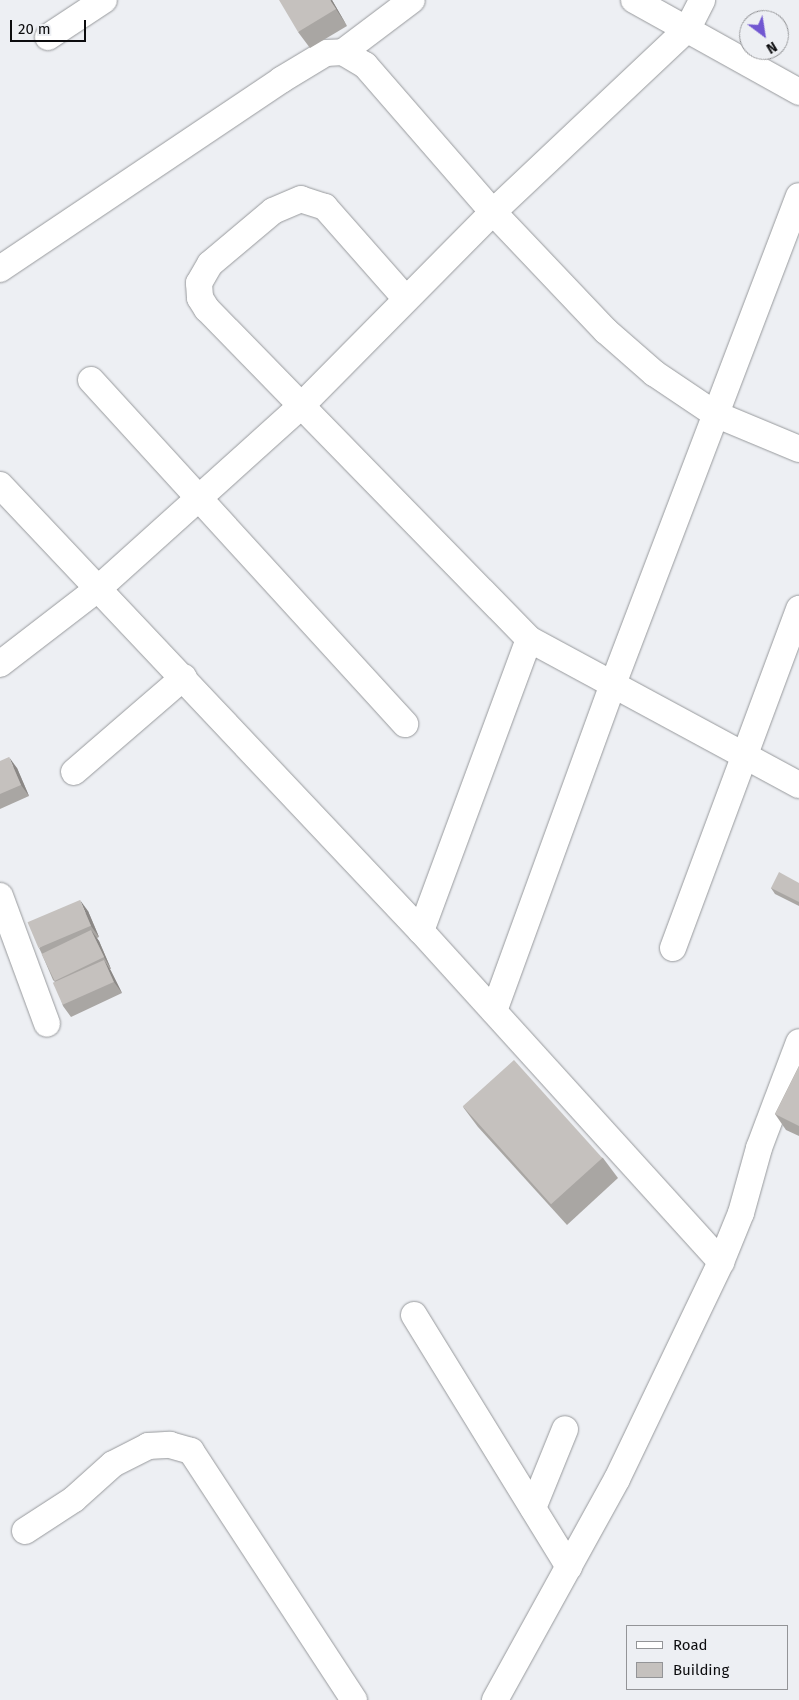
<!DOCTYPE html>
<style>
body{margin:0}
#map{position:relative;width:799px;height:1700px;overflow:hidden;background:#edeff3;font-family:"Fira Sans",sans-serif}
div>[style]{position:absolute}
.roads{filter:drop-shadow(0 0 1px #97999c) drop-shadow(0 0 1px #97999c)}
.minor>*{height:26px;margin:-13px;padding:0 13px;transform-origin:13px;border-radius:13px;background:#fff}
.wall>*{inset:0;background:#a9a6a3}
.shaded-wall>*{inset:0;background:#8a8785}
.building>*{inset:0;background:#c5c1be;transform-origin:0 0}
span{translate:-50% -50%;white-space:nowrap;text-align:center;line-height:1.15;-webkit-text-stroke:4px #edeff3;paint-order:stroke}
.legend{position:absolute;left:626px;top:1625px;width:162px;height:65px;box-sizing:border-box;background:#edeff3;border:1px solid #939497;margin:0;padding:6px 9px;list-style:none;font-size:15px;color:#0c0c0e}
.legend li{display:flex;align-items:center;gap:10px;height:25px}
.legend b{width:25px;border:1px solid #939497}
.north{position:absolute;left:739px;top:10px;width:50px;height:50px;box-sizing:border-box;background:#edeff3;border:1px solid #939497;border-radius:50%;rotate:149deg;font-size:14px;font-weight:700;line-height:20px;text-align:center;color:#0c0c0e}
.north::after{content:'';display:block;margin:auto;width:18px;height:22px;background:#7157d1;clip-path:polygon(50% 0,100% 100%,50% 72%,0 100%)}
.scale{position:absolute;left:10px;top:20px;width:76px;height:22px;box-sizing:border-box;border:2px solid #0c0c0e;border-top:0;padding-left:6px;font-size:15px;line-height:18px;white-space:nowrap;color:#0c0c0e;-webkit-text-stroke:4px #edeff3;paint-order:stroke}
</style>
<div id="map">
<div class="roads">
<div class="minor">
<div style="left:634px;top:0;width:189px;rotate:29.1deg"></div>
<div style="left:48px;top:37px;width:67px;rotate:-33.5deg"></div>
<div style="left:343px;top:52px;width:86px;rotate:-37deg"></div>
<div style="left:0;top:269px;width:339px;rotate:-33.9deg"></div>
<div style="left:281px;top:80px;width:52px;rotate:-31deg"></div>
<div style="left:326px;top:53px;width:17px;rotate:-3deg"></div>
<div style="left:343px;top:52px;width:26px;rotate:31deg"></div>
<div style="left:365px;top:65px;width:195px;rotate:49deg"></div>
<div style="left:493px;top:212px;width:164px;rotate:46.5deg"></div>
<div style="left:606px;top:331px;width:64px;rotate:41.2deg"></div>
<div style="left:654px;top:373px;width:73px;rotate:33.9deg"></div>
<div style="left:715px;top:414px;width:91px;rotate:22.6deg"></div>
<div style="left:406px;top:299px;width:123px;rotate:-131.4deg"></div>
<div style="left:325px;top:207px;width:25px;rotate:-162deg"></div>
<div style="left:301px;top:199px;width:30px;rotate:157deg"></div>
<div style="left:273px;top:211px;width:82px;rotate:139.9deg"></div>
<div style="left:210px;top:264px;width:22px;rotate:120deg"></div>
<div style="left:199px;top:283px;width:15px;rotate:86deg"></div>
<div style="left:200px;top:298px;width:13px;rotate:58deg"></div>
<div style="left:207px;top:309px;width:461px;rotate:45.7deg"></div>
<div style="left:529px;top:639px;width:307px;rotate:28.4deg"></div>
<div style="left:91px;top:380px;width:466px;rotate:47.6deg"></div>
<div style="left:0;top:485px;width:613px;rotate:46.65deg"></div>
<div style="left:421px;top:931px;width:447px;rotate:47.8deg"></div>
<div style="left:0;top:664px;width:126px;rotate:-37.6deg"></div>
<div style="left:100px;top:587px;width:269px;rotate:-42deg"></div>
<div style="left:300px;top:407px;width:274px;rotate:-45.3deg"></div>
<div style="left:493px;top:212px;width:268px;rotate:-43.3deg"></div>
<div style="left:688px;top:28px;width:31px;rotate:-63deg"></div>
<div style="left:74px;top:772px;width:145px;rotate:-40.8deg"></div>
<div style="left:0;top:896px;width:136px;rotate:69.8deg"></div>
<div style="left:421px;top:931px;width:311px;rotate:-69.7deg"></div>
<div style="left:673px;top:948px;width:362px;rotate:-69.6deg"></div>
<div style="left:494px;top:1011px;width:348px;rotate:-70deg"></div>
<div style="left:613px;top:684px;width:522px;rotate:-69.14deg"></div>
<div style="left:414px;top:1315px;width:296px;rotate:58.4deg"></div>
<div style="left:533px;top:1508px;width:85px;rotate:-67.9deg"></div>
<div style="left:25px;top:1531px;width:59px;rotate:-33.1deg"></div>
<div style="left:74px;top:1499px;width:52px;rotate:-41.9deg"></div>
<div style="left:113px;top:1464px;width:39px;rotate:-27deg"></div>
<div style="left:148px;top:1446px;width:22px;rotate:-3deg"></div>
<div style="left:170px;top:1445px;width:22px;rotate:16deg"></div>
<div style="left:191px;top:1451px;width:298px;rotate:56.8deg"></div>
<div style="left:495px;top:1700px;width:252px;rotate:-61.1deg"></div>
<div style="left:617px;top:1479px;width:241px;rotate:-64.4deg"></div>
<div style="left:721px;top:1262px;width:53px;rotate:-67.8deg"></div>
<div style="left:741px;top:1213px;width:67px;rotate:-74.5deg"></div>
<div style="left:759px;top:1148px;width:113px;rotate:-69.3deg"></div>
</div>
</div>
<div class="wall">
<div style="clip-path:polygon(332px 0,347px 26px,310px 48px,298px 32px)"></div>
<div style="clip-path:polygon(0 761px,17px 768px,29px 796px,0 809px)"></div>
<div style="clip-path:polygon(799px 883px,799px 906px,775px 894px,771px 888px)"></div>
<div style="clip-path:polygon(88px 911px,99px 937px,97px 938px,99px 941px,111px 969px,110px 969px,122px 993px,71px 1017px,63px 1006px,56px 983px,53px 980px,41px 952px,39px 948px)"></div>
<div style="clip-path:polygon(799px 1066px,799px 1136px,786px 1130px,775px 1114px)"></div>
<div style="clip-path:polygon(463px 1107px,603px 1158px,618px 1178px,567px 1225px,478px 1127px)"></div>
</div>
<div class="shaded-wall">
<div style="clip-path:polygon(330px 0,332px 0,347px 26px,336px 9px)"></div>
<div style="clip-path:polygon(9px 757px,17px 768px,29px 796px,21px 785px)"></div>
<div style="clip-path:polygon(80px 900px,88px 911px,99px 937px,91px 926px)"></div>
<div style="clip-path:polygon(91px 930px,99px 941px,111px 969px,104px 957px)"></div>
<div style="clip-path:polygon(104px 960px,111px 971px,122px 993px,114px 982px)"></div>
</div>
<div class="building">
<div style="clip-path:polygon(279px 0,330px 0,336px 9px,298px 32px)"></div>
<div style="clip-path:polygon(9px 757px,21px 785px,0 794px,0 761px)"></div>
<div style="clip-path:polygon(779px 872px,799px 883px,799px 902px,771px 888px)"></div>
<div style="left:80px;top:900px;width:28px;height:57px;rotate:67deg"></div>
<div style="left:91px;top:930px;width:30px;height:55px;rotate:64deg"></div>
<div style="left:104px;top:960px;width:24px;height:56px;rotate:66deg"></div>
<div style="left:514px;top:1060px;width:132px;height:69px;rotate:48deg"></div>
<div style="clip-path:polygon(799px 1066px,799px 1126px,775px 1114px)"></div>
</div>
<ul class="legend">
<li><b style="height:6px;background:#fff"></b>Road</li>
<li><b style="height:14px;background:#c5c1be"></b>Building</li>
</ul>
<div class="north">N</div>
<div class="scale">20 m</div>
</div>
